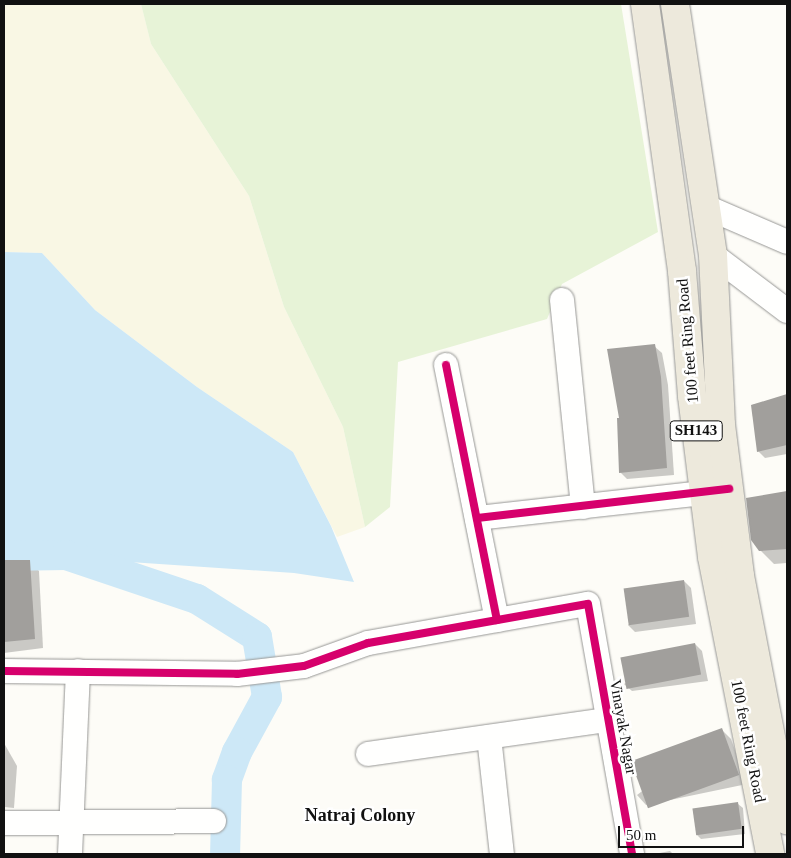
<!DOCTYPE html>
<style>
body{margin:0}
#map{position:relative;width:791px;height:858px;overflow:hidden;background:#fdfcf7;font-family:Georgia,serif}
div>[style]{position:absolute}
.farmland>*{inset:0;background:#f9f7e4}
.green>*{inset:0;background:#e7f3d7}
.water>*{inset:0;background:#cde8f7}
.shadow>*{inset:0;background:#0003}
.river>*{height:30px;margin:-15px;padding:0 15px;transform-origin:15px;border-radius:15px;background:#cde8f7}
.building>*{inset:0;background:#a19f9c;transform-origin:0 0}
.roads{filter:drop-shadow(0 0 1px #979795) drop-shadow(0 0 1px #979795)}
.minor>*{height:24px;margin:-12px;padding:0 12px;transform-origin:12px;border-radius:12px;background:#fffffe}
.major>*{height:28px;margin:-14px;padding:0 14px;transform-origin:14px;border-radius:14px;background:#ede9dc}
.cycleway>*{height:8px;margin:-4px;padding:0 4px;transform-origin:4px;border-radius:4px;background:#d6006c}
span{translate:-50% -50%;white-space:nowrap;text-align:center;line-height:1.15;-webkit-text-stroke:5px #fff;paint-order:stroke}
.shield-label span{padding:1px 4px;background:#fff;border:1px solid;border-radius:4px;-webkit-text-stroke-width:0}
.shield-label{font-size:15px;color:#111;font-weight:700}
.street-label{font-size:16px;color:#111}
.neighbourhood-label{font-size:18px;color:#111;font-weight:700}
.frame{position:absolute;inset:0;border:5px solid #111;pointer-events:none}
.scale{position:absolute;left:618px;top:826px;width:126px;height:22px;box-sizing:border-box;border:2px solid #111;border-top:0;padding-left:6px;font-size:15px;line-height:18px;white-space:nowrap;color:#111;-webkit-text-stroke:4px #fff;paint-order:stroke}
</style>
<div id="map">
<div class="farmland">
<div style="clip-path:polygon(4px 4px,141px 4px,151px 44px,249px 196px,284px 307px,343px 427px,365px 527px,337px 537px,293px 452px,197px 387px,95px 310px,42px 253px,4px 252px)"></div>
</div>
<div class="green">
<div style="clip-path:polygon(141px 4px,621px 4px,658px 232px,562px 284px,547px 319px,398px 362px,390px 507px,365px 527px,343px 427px,284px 307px,249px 196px,151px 44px)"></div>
</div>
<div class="water">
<div style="clip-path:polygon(4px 252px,42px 253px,95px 310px,197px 387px,293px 452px,331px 526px,354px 582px,294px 573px,70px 558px,4px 569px)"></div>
</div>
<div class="shadow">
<div style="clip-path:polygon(654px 346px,662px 353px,668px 385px,674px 475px,627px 479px,620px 472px)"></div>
<div style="clip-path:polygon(787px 396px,787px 454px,765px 458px,758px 451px,752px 405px)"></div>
<div style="clip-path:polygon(787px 493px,787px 563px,774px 564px,760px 550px,747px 499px)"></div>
<div style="clip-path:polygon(4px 561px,30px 562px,39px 571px,43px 648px,4px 653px)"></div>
<div style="clip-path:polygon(684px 581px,691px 588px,696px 624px,635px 632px,628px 625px)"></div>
<div style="clip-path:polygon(695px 644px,702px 651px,708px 681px,632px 691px,624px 684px)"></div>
<div style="clip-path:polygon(722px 730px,731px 739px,747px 784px,646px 805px,637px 795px)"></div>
<div style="clip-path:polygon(4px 743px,17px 766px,14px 808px,4px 807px)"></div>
<div style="clip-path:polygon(738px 804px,743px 808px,745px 834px,701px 839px,696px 834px)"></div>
<div style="clip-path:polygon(670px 851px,673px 854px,654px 854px)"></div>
</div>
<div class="river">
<div style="left:4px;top:556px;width:62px;rotate:-0.9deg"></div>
<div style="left:66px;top:555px;width:138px;rotate:18.6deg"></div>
<div style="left:197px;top:599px;width:71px;rotate:32.3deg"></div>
<div style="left:257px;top:637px;width:61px;rotate:80.5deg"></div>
<div style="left:267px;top:697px;width:63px;rotate:118.6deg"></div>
<div style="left:237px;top:752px;width:30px;rotate:110deg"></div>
<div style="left:227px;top:780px;width:74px;rotate:91.5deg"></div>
</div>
<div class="building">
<div style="clip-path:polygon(655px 344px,661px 377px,667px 468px,619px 473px,617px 418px,619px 418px,607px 349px)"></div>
<div style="clip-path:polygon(787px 394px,787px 445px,757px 452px,751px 405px)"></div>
<div style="clip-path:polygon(787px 491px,787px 549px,759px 551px,751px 540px,746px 498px)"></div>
<div style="clip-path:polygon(4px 560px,30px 560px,35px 639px,4px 642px)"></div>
<div style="left:684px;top:580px;width:37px;height:61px;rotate:82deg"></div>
<div style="left:695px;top:643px;width:32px;height:76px;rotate:79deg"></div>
<div style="left:722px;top:728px;width:50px;height:97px;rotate:70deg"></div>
<div style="left:738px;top:802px;width:27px;height:46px;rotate:82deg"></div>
</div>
<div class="roads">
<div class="minor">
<div style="left:704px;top:206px;width:90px;rotate:23.4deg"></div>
<div style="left:713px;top:255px;width:93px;rotate:37.1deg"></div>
<div style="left:562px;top:300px;width:208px;rotate:84.2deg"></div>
<div style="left:446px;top:365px;width:260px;rotate:78.7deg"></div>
<div style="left:477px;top:518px;width:245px;rotate:-6.3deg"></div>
<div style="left:4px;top:671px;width:233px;rotate:0.7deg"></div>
<div style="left:237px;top:674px;width:67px;rotate:-6.8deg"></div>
<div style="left:304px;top:666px;width:68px;rotate:-19.8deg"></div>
<div style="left:368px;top:643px;width:223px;rotate:-10.1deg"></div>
<div style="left:588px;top:604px;width:254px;rotate:80deg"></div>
<div style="left:489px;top:737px;width:118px;rotate:83.7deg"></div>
<div style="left:368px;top:754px;width:242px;rotate:-8.1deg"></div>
<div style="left:4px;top:823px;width:210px;rotate:-0.5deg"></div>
<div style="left:70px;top:854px;width:183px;rotate:-87.5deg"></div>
</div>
<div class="major">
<div style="left:645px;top:4px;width:270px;rotate:82.1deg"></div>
<div style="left:682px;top:271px;width:125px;rotate:85.4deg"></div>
<div style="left:692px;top:396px;width:162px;rotate:82.9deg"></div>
<div style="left:712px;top:557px;width:303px;rotate:78.9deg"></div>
<div style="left:675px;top:4px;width:254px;rotate:81.4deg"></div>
<div style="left:713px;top:255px;width:170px;rotate:87.3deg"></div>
<div style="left:721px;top:425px;width:152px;rotate:82.8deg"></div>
<div style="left:740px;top:576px;width:249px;rotate:79.1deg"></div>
</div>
</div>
<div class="cycleway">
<div style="left:446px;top:365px;width:260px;rotate:78.7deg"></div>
<div style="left:477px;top:518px;width:254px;rotate:-6.6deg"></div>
<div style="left:4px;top:671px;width:233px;rotate:0.7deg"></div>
<div style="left:237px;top:674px;width:67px;rotate:-6.8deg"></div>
<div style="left:304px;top:666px;width:68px;rotate:-19.8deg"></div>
<div style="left:368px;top:643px;width:223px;rotate:-10.1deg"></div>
<div style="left:588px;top:604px;width:254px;rotate:80deg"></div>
</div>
<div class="shield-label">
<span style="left:696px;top:431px">SH143</span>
</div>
<div class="street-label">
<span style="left:688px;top:341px;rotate:-95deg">100 feet Ring Road</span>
<span style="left:623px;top:727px;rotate:80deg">Vinayak Nagar</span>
<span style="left:748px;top:741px;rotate:79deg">100 feet Ring Road</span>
</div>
<div class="neighbourhood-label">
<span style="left:360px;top:815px">Natraj Colony</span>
</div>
<div class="frame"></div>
<div class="scale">50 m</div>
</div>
